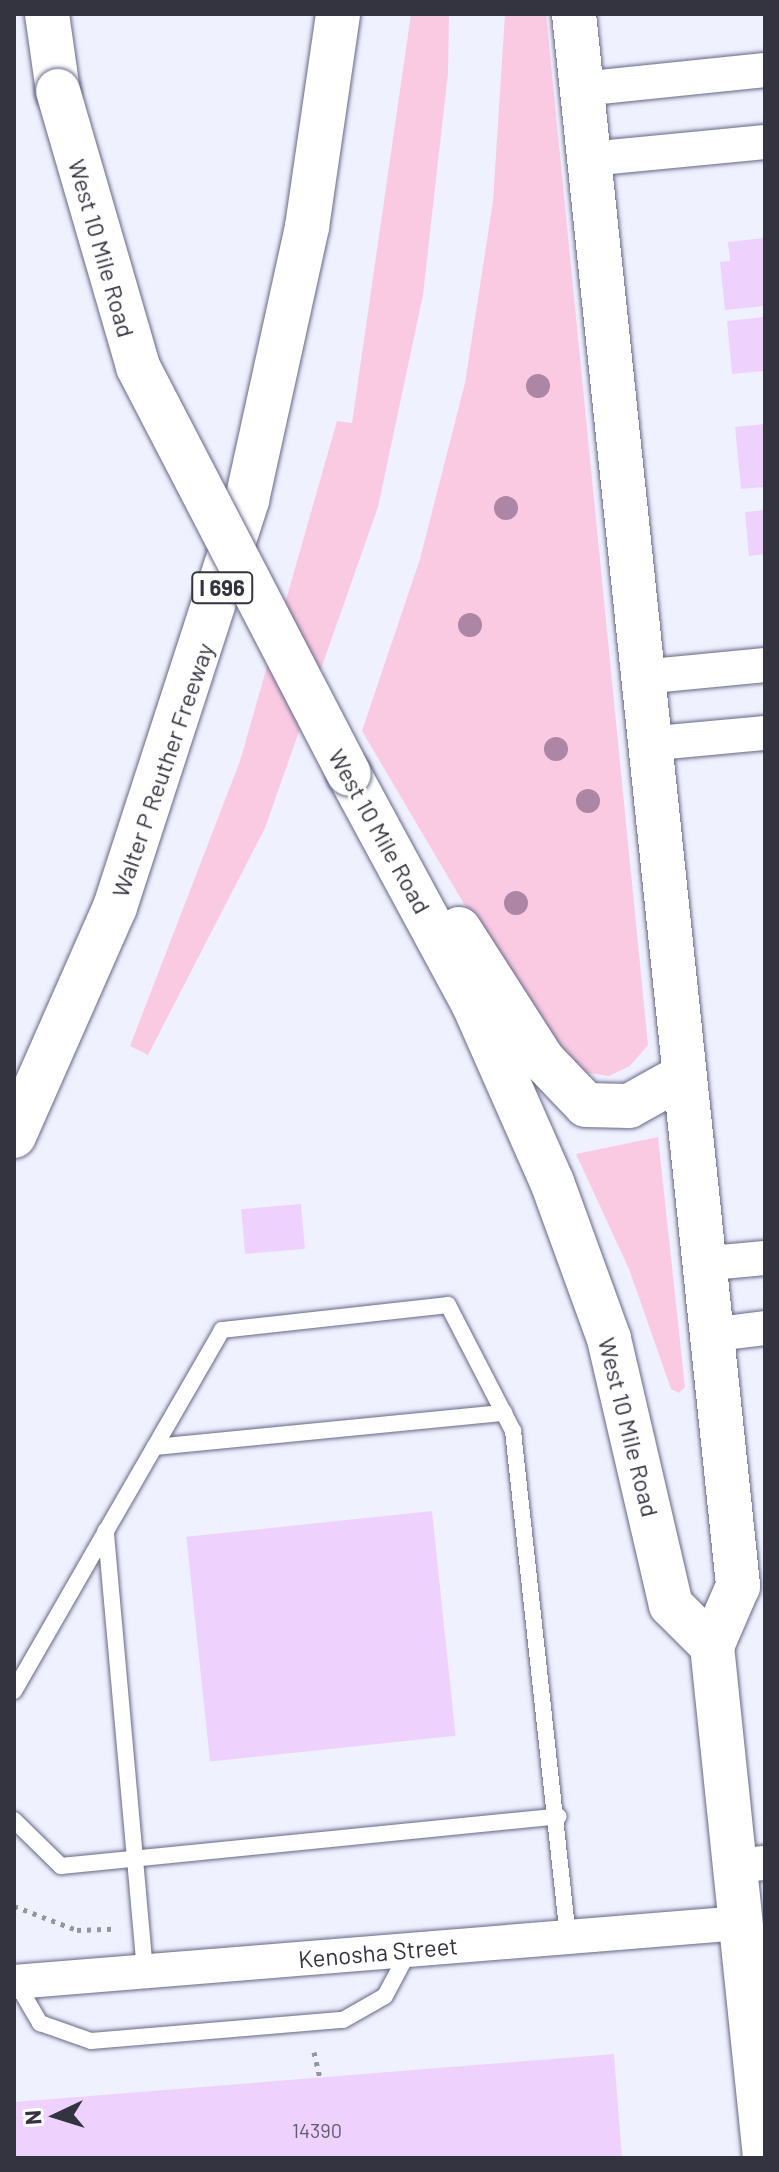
<!DOCTYPE html>
<style>
body{margin:0}
#map{position:relative;width:779px;height:2172px;overflow:hidden;background:#f0f1ff;font-family:Barlow,sans-serif}
div>[style]{position:absolute}
.green>*{inset:0;background:#facae3}
.building>*{inset:0;background:#eed2fd;transform-origin:0 0}
.path>*{height:5px;margin-top:-2.5px;transform-origin:0;background:repeating-linear-gradient(90deg,#9495a2 0 4px,transparent 0 10px)}
.roads{filter:drop-shadow(0 0 2px #666885) drop-shadow(0 0 2px #666885)}
.service>*{height:16px;margin:-8px;padding:0 8px;transform-origin:8px;border-radius:8px;background:#fff}
.minor>*{height:34px;margin:-17px;padding:0 17px;transform-origin:17px;border-radius:17px;background:#fff}
.secondary>*{height:44px;margin:-22px;padding:0 22px;transform-origin:22px;border-radius:22px;background:#fff}
.motorway>*{height:44px;margin:-22px;padding:0 22px;transform-origin:22px;border-radius:22px;background:#fff}
.bridges{filter:drop-shadow(0 0 2px #666885) drop-shadow(0 0 2px #666885)}
.secondary-bridge>*{height:44px;margin:-22px;padding:0 22px;transform-origin:22px;border-radius:22px;background:#fff}
.trees>*{width:24px;height:24px;margin:-12px;border-radius:50%;background:#ac86a4}
span{translate:-50% -50%;white-space:nowrap;text-align:center;line-height:1.15;-webkit-text-stroke:6px #fff;paint-order:stroke}
.number-label{font-size:20px;color:#625c70}
.number-label span{-webkit-text-stroke-width:0}
.shield-label span{padding:2px 6px;background:#fff;border:2px solid;border-radius:6px;-webkit-text-stroke-width:0}
.shield-label{font-size:22px;color:#343441;font-weight:700}
.street-label{font-size:24px;color:#343441}
.frame{position:absolute;inset:0;border:16px solid #343441;pointer-events:none}
.north{position:absolute;left:16px;top:2076px;width:80px;height:80px;-webkit-text-stroke:6px #fff;paint-order:stroke;rotate:266deg;font-size:22px;font-weight:700;line-height:32px;text-align:center;color:#343441}
.north::after{content:'';display:block;margin:auto;width:28px;height:36px;background:#343441;clip-path:polygon(50% 0,100% 100%,50% 72%,0 100%)}
</style>
<div id="map">
<div class="green">
<div style="clip-path:polygon(411px 14px,449px 14px,448px 73px,423px 295px,378px 507px,265px 828px,148px 1055px,130px 1046px,240px 761px,337px 421px,352px 423px)"></div>
<div style="clip-path:polygon(505px 14px,546px 14px,648px 1045px,630px 1066px,609px 1076px,582px 1072px,533px 1021px,362px 731px,420px 559px,465px 383px,493px 201px)"></div>
<div style="clip-path:polygon(658px 1137px,685px 1387px,679px 1393px,671px 1389px,629px 1269px,576px 1154px)"></div>
</div>
<div class="building">
<div style="clip-path:polygon(765px 238px,765px 306px,725px 310px,720px 262px,730px 261px,728px 242px)"></div>
<div style="clip-path:polygon(765px 317px,765px 371px,732px 374px,727px 321px)"></div>
<div style="clip-path:polygon(765px 424px,765px 487px,741px 489px,735px 427px)"></div>
<div style="clip-path:polygon(765px 510px,765px 554px,749px 556px,745px 512px)"></div>
<div style="left:301px;top:1204px;width:45px;height:60px;rotate:85deg"></div>
<div style="left:432px;top:1511px;width:226px;height:247px;rotate:84deg"></div>
<div style="clip-path:polygon(614px 2054px,622px 2158px,14px 2158px,14px 2102px)"></div>
</div>
<div class="path">
<div style="left:14px;top:1906px;width:67px;rotate:20.9deg"></div>
<div style="left:77px;top:1930px;width:36px;rotate:-2deg"></div>
<div style="left:314px;top:2052px;width:26px;rotate:77deg"></div>
</div>
<div class="roads">
<div class="service">
<div style="left:155px;top:1447px;width:351px;rotate:-5.6deg"></div>
<div style="left:14px;top:1691px;width:185px;rotate:-60.1deg"></div>
<div style="left:14px;top:1820px;width:66px;rotate:44.4deg"></div>
<div style="left:61px;top:1866px;width:500px;rotate:-5.7deg"></div>
<div style="left:145px;top:1971px;width:442px;rotate:-95.1deg"></div>
<div style="left:106px;top:1531px;width:232px;rotate:-60deg"></div>
<div style="left:222px;top:1330px;width:227px;rotate:-6.3deg"></div>
<div style="left:448px;top:1305px;width:142px;rotate:62.7deg"></div>
<div style="left:513px;top:1431px;width:509px;rotate:83.8deg"></div>
<div style="left:16px;top:1982px;width:48px;rotate:59.7deg"></div>
<div style="left:40px;top:2023px;width:54px;rotate:19.4deg"></div>
<div style="left:91px;top:2041px;width:253px;rotate:-4.8deg"></div>
<div style="left:343px;top:2020px;width:48px;rotate:-29.7deg"></div>
<div style="left:385px;top:1996px;width:53px;rotate:-62deg"></div>
</div>
<div class="minor">
<div style="left:581px;top:89px;width:185px;rotate:-5.9deg"></div>
<div style="left:589px;top:159px;width:177px;rotate:-5.5deg"></div>
<div style="left:641px;top:677px;width:125px;rotate:-5.5deg"></div>
<div style="left:646px;top:744px;width:120px;rotate:-5.3deg"></div>
<div style="left:700px;top:1264px;width:65px;rotate:-5.3deg"></div>
<div style="left:709px;top:1335px;width:56px;rotate:-7.1deg"></div>
<div style="left:735px;top:1866px;width:30px;rotate:-6deg"></div>
<div style="left:14px;top:1982px;width:729px;rotate:-4.64deg"></div>
</div>
<div class="secondary">
<div style="left:47px;top:14px;width:78px;rotate:81.9deg"></div>
<div style="left:574px;top:14px;width:1581px;rotate:84.04deg"></div>
<div style="left:738px;top:1586px;width:65px;rotate:113.4deg"></div>
<div style="left:712px;top:1646px;width:514px;rotate:84.08deg"></div>
<div style="left:349px;top:774px;width:260px;rotate:61.6deg"></div>
<div style="left:473px;top:1003px;width:196px;rotate:66.2deg"></div>
<div style="left:552px;top:1182px;width:167px;rotate:70deg"></div>
<div style="left:609px;top:1339px;width:273px;rotate:76.9deg"></div>
<div style="left:671px;top:1605px;width:58px;rotate:45deg"></div>
<div style="left:459px;top:929px;width:156px;rotate:57.3deg"></div>
<div style="left:543px;top:1060px;width:62px;rotate:46.3deg"></div>
<div style="left:586px;top:1105px;width:43px;rotate:1.3deg"></div>
<div style="left:629px;top:1106px;width:60px;rotate:-29.1deg"></div>
</div>
<div class="motorway">
<div style="left:14px;top:1136px;width:250px;rotate:-66.2deg"></div>
<div style="left:115px;top:907px;width:428px;rotate:-72deg"></div>
<div style="left:247px;top:500px;width:280px;rotate:-77.6deg"></div>
<div style="left:307px;top:227px;width:215px;rotate:-81.7deg"></div>
</div>
</div>
<div class="bridges">
<div class="secondary-bridge">
<div style="left:58px;top:91px;width:287px;rotate:73.8deg"></div>
<div style="left:138px;top:367px;width:458px;rotate:62.6deg"></div>
</div>
</div>
<div class="trees">
<div style="left:538px;top:386px"></div>
<div style="left:506px;top:508px"></div>
<div style="left:470px;top:625px"></div>
<div style="left:556px;top:749px"></div>
<div style="left:588px;top:801px"></div>
<div style="left:516px;top:903px"></div>
</div>
<div class="number-label">
<span style="left:317px;top:2130px">14390</span>
</div>
<div class="shield-label">
<span style="left:222px;top:588px">I 696</span>
</div>
<div class="street-label">
<span style="left:102px;top:248px;rotate:74deg">West 10 Mile Road</span>
<span style="left:162px;top:770px;rotate:-71deg">Walter P Reuther Freeway</span>
<span style="left:380px;top:831px;rotate:61deg">West 10 Mile Road</span>
<span style="left:629px;top:1427px;rotate:76deg">West 10 Mile Road</span>
<span style="left:378px;top:1952px;rotate:-5deg">Kenosha Street</span>
</div>
<div class="frame"></div>
<div class="north">N</div>
</div>
